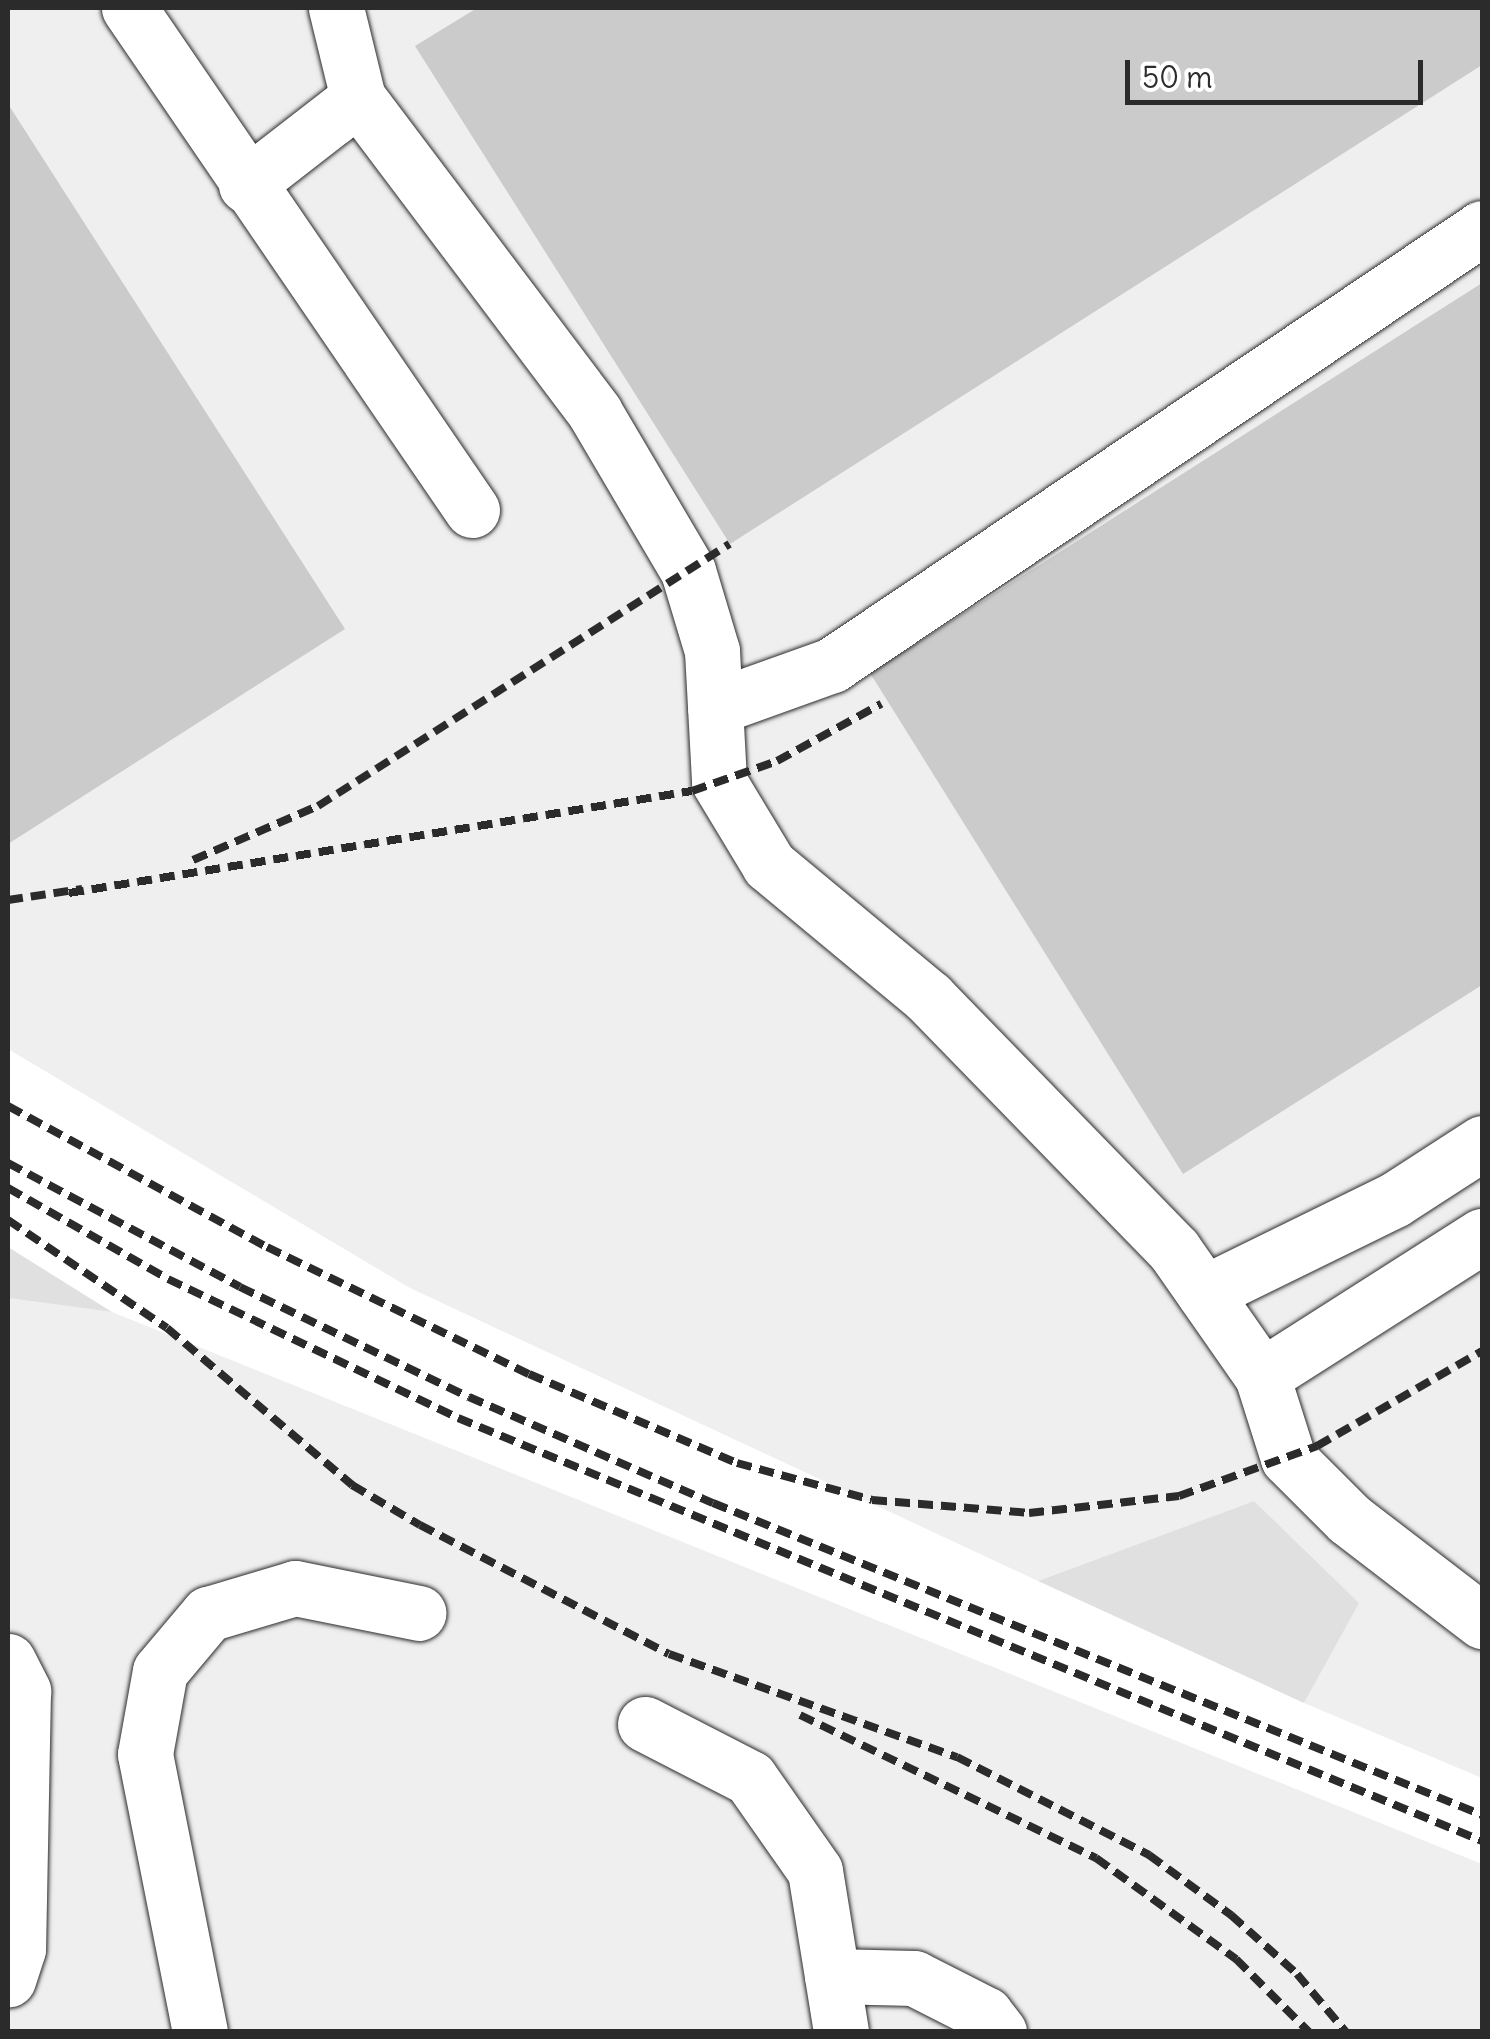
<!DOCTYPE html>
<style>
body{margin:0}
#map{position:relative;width:1490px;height:2039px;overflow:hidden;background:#fff;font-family:Delius,sans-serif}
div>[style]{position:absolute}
.built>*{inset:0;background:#efefef}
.green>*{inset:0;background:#e0e0e0}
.building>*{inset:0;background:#cbcbcb}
.roads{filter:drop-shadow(0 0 2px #2b2b2b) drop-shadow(0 0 2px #2b2b2b)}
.minor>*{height:55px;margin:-27.5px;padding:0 27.5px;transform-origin:27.5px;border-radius:27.5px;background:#fff}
.rail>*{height:8px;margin-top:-4px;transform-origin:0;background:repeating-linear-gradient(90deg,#2b2b2b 0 15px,transparent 0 23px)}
span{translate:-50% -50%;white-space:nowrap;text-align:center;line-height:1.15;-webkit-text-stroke:8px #fff;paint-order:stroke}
.frame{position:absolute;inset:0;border:10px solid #2b2b2b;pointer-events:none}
.scale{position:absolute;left:1125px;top:60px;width:298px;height:45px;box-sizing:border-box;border:5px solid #2b2b2b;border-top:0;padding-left:12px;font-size:30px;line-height:35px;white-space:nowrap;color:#2b2b2b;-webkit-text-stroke:8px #fff;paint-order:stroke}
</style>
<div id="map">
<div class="built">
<div style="clip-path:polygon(8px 8px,1482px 8px,1482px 1778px,1304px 1703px,1358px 1603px,1254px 1501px,1038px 1581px,410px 1288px,8px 1049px)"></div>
<div style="clip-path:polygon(8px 1298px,112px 1312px,1482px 1864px,1482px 2031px,8px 2032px)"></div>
</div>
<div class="green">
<div style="clip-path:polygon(8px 1247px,112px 1312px,8px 1298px)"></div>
<div style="clip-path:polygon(1254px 1501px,1359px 1603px,1304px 1703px,1038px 1581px)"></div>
</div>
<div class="building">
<div style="clip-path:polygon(477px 8px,1482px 8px,1482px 65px,730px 544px,415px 46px)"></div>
<div style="clip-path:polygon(8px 104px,345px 629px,8px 844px)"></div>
<div style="clip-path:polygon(1482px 283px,1482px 985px,1183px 1174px,870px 673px)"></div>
</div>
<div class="roads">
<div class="minor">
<div style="left:129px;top:8px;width:608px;rotate:55.66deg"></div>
<div style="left:336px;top:8px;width:93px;rotate:76.3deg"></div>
<div style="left:358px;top:98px;width:394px;rotate:53deg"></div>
<div style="left:595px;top:413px;width:183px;rotate:59.5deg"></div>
<div style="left:688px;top:571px;width:84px;rotate:73.3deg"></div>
<div style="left:712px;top:651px;width:131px;rotate:86.9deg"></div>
<div style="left:719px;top:782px;width:97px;rotate:58.9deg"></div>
<div style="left:769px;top:865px;width:208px;rotate:39.7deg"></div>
<div style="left:929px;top:998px;width:351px;rotate:45.8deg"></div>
<div style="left:1174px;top:1250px;width:154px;rotate:55.1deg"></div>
<div style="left:1262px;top:1376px;width:86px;rotate:72.4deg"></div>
<div style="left:1288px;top:1458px;width:86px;rotate:45deg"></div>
<div style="left:1349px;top:1519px;width:168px;rotate:37.5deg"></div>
<div style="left:246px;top:185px;width:142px;rotate:-37.8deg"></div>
<div style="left:715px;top:707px;width:124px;rotate:-19.7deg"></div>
<div style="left:832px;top:665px;width:783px;rotate:-33.91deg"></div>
<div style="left:1204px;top:1293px;width:212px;rotate:-26.1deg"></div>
<div style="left:1394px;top:1200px;width:105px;rotate:-32.9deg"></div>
<div style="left:1262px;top:1376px;width:261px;rotate:-32.5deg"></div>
<div style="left:8px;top:1661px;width:34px;rotate:63deg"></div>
<div style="left:23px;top:1691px;width:258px;rotate:91.1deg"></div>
<div style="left:18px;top:1949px;width:32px;rotate:108deg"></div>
<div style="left:645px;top:1724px;width:118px;rotate:27.2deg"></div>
<div style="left:750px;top:1778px;width:113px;rotate:55deg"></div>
<div style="left:815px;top:1871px;width:163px;rotate:80.8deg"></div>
<div style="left:832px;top:1976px;width:82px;rotate:1.4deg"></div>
<div style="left:914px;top:1978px;width:80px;rotate:26.9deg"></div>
<div style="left:985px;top:2014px;width:23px;rotate:52deg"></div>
<div style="left:200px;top:2032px;width:283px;rotate:-101.2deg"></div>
<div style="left:145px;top:1754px;width:84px;rotate:-79.8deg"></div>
<div style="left:160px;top:1671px;width:75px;rotate:-49.9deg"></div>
<div style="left:208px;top:1614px;width:91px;rotate:-16.6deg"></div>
<div style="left:295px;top:1588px;width:126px;rotate:11.4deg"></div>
</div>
</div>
<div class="rail">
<div style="left:193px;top:860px;width:136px;rotate:-23.4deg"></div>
<div style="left:318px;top:806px;width:488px;rotate:-32.5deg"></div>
<div style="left:69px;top:893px;width:631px;rotate:-9.3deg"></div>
<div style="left:692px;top:791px;width:90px;rotate:-19.4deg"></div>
<div style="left:777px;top:761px;width:119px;rotate:-28.7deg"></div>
<div style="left:8px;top:900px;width:75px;rotate:-8.5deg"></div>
<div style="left:8px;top:1106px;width:295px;rotate:28.6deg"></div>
<div style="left:267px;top:1247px;width:291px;rotate:25.9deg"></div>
<div style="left:529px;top:1374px;width:226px;rotate:23.2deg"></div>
<div style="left:737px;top:1463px;width:140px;rotate:15.3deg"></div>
<div style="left:872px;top:1500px;width:158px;rotate:4.7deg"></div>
<div style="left:1029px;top:1513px;width:151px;rotate:-6.5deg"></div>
<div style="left:1179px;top:1496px;width:147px;rotate:-19.9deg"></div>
<div style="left:1317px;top:1446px;width:190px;rotate:-29.9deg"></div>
<div style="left:8px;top:1163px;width:263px;rotate:28.1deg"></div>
<div style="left:240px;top:1287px;width:254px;rotate:25.7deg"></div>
<div style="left:469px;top:1397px;width:266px;rotate:23.5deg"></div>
<div style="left:713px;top:1503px;width:830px;rotate:22.08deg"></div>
<div style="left:8px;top:1188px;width:184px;rotate:29.6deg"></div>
<div style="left:168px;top:1279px;width:322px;rotate:25.6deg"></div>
<div style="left:458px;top:1418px;width:1108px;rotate:22.44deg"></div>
<div style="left:8px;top:1220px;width:192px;rotate:34.2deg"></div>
<div style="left:167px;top:1328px;width:243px;rotate:40.3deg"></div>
<div style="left:352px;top:1485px;width:79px;rotate:30.5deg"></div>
<div style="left:420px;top:1525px;width:280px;rotate:27.4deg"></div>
<div style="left:669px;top:1654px;width:306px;rotate:19.7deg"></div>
<div style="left:957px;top:1757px;width:216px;rotate:27deg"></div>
<div style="left:1149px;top:1855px;width:102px;rotate:36.2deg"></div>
<div style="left:1231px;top:1915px;width:89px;rotate:41.8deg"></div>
<div style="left:1297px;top:1974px;width:76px;rotate:49.8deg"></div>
<div style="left:800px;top:1715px;width:329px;rotate:25.8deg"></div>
<div style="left:1096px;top:1858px;width:173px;rotate:35.8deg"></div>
<div style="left:1236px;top:1959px;width:103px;rotate:45deg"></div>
</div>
<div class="frame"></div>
<div class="scale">50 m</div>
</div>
